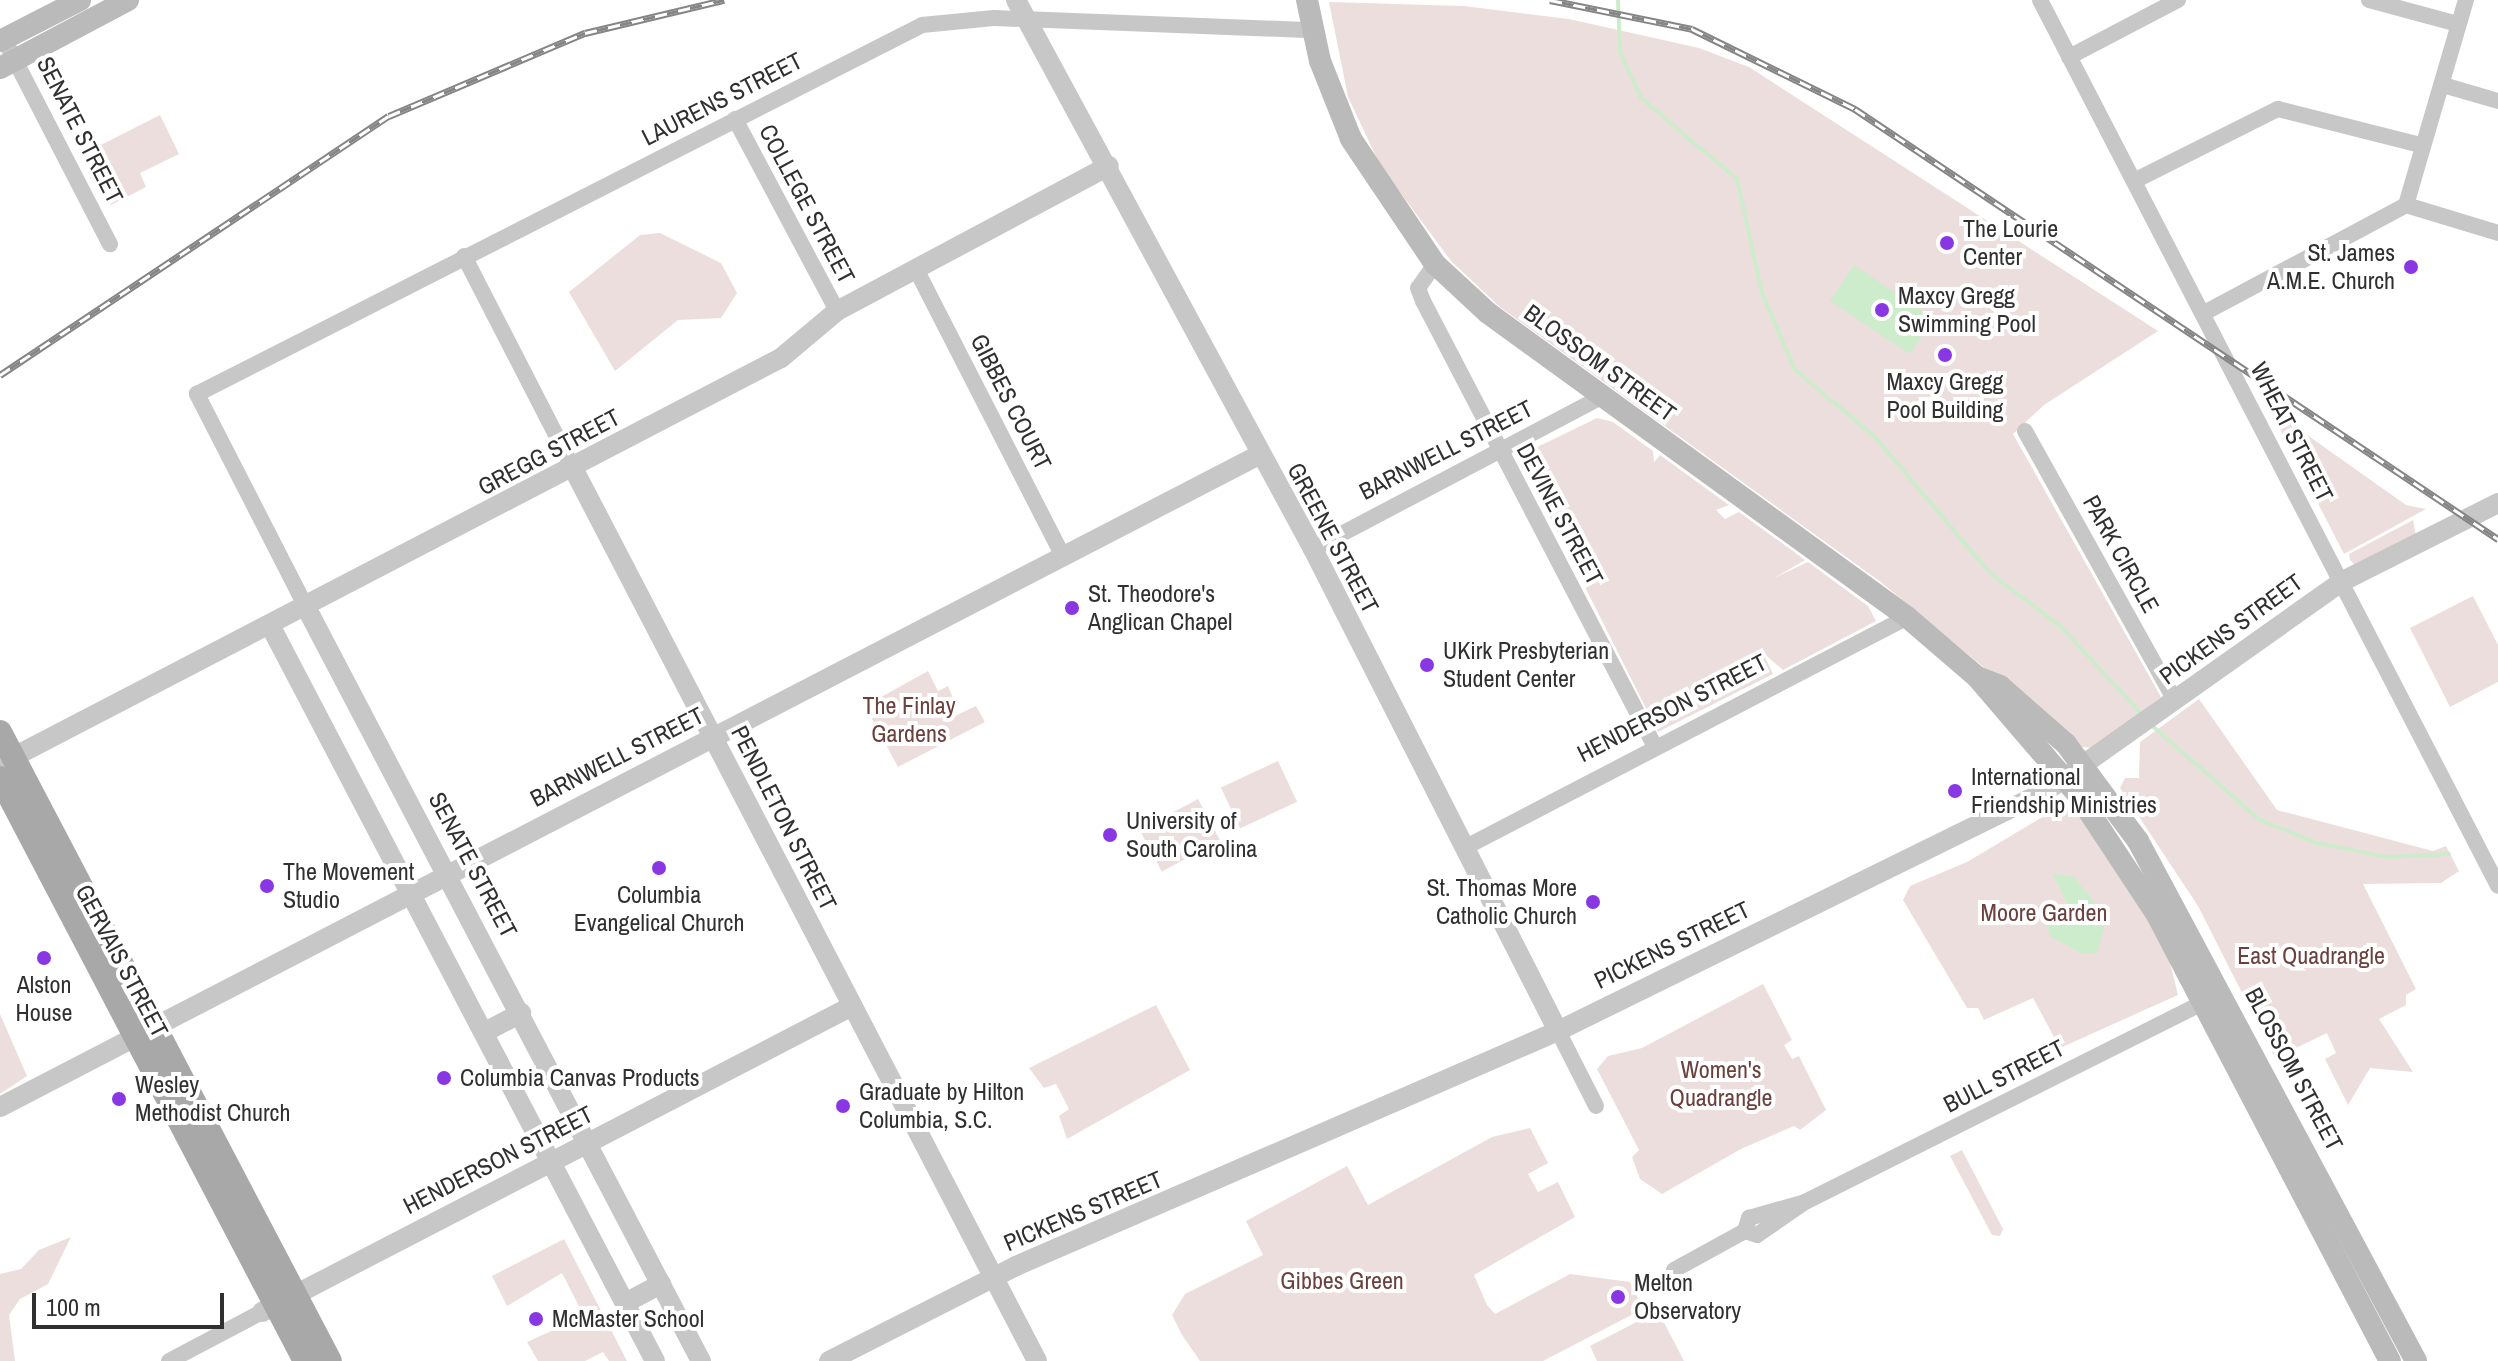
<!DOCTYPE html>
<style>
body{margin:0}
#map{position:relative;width:2498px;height:1361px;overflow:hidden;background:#fff;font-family:"Archivo Narrow",sans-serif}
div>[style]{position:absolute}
.green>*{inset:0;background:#eddede;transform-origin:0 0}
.water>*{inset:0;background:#cdeccb;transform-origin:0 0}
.stream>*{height:4px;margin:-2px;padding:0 2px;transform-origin:2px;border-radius:2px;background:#cdeccb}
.minor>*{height:16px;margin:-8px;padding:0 8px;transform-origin:8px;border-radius:8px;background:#c7c7c7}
.tertiary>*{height:20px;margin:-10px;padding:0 10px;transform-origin:10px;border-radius:10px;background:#c7c7c7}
.secondary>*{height:22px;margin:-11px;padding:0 11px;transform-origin:11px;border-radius:11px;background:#bababa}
.primary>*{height:24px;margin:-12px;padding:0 12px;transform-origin:12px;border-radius:12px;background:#a8a8a8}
.rail>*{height:7px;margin-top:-3.5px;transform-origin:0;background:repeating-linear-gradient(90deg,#fff 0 12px,#858585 0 24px);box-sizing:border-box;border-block:2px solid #858585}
.dots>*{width:22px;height:22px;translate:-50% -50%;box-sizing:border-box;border:4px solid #fff;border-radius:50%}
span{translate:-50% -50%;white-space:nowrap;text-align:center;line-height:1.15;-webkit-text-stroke:8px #fff;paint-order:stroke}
.street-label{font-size:24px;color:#303030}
.poi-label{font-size:24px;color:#303030}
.left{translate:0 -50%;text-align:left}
.right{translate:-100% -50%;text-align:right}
.park-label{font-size:24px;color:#6b413d}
.scale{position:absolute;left:32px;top:1293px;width:192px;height:36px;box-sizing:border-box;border:4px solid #303030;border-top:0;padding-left:10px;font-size:24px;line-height:28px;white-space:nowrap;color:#303030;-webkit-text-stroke:6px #fff;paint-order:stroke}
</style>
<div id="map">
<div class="green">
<div style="clip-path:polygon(1329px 2px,1464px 6px,1569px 19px,1699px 48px,1749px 67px,2158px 331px,2044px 405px,2013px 434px,2161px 697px,2093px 748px,2080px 747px,1882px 583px,1500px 307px,1451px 261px,1380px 165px,1348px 97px)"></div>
<div style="clip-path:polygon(160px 115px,179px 154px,140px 173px,146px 187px,111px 205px,85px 153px)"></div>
<div style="clip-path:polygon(660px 233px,721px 263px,737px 293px,721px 318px,678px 320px,615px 371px,569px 292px,640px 235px)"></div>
<div style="clip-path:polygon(2269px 408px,2406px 505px,2426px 509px,2344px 554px)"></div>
<div style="clip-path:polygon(1597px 418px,1613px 422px,1653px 451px,1654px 462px,1660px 455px,1729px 505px,1716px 510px,1725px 519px,1739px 512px,1805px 560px,1774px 578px,1808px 562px,1868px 606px,1876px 621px,1783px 670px,1763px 653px,1773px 674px,1658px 732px,1519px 456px)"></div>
<div style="clip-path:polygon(2413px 520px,2416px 537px,2355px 565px,2350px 560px,2349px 554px)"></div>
<div style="clip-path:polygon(2473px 596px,2498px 645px,2498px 682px,2450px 707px,2410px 628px)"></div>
<div style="clip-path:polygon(928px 671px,938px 691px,948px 686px,953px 698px,939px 709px,944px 721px,976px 706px,985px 722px,898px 767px,865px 706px)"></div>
<div style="clip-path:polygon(2199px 699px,2277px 810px,2433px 851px,2446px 846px,2459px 871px,2441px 883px,2363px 884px,2416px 989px,2406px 995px,2406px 1005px,2379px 1019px,2413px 1072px,2370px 1068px,2348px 1105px,2325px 1059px,2336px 1053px,2327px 1033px,2275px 1058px,2198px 906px,2120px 788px,2125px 778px,2139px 778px,2140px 742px)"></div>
<div style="left:1278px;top:761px;width:45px;height:63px;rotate:65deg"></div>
<div style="left:1198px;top:799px;width:47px;height:66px;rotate:62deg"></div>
<div style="clip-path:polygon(2069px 801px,2136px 898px,2169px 959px,2178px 995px,2060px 1048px,2033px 998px,1984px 1020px,1978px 1008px,1967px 1008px,1903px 900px,1910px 886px,1967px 862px)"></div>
<div style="clip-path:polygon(1763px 984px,1792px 1040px,1784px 1045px,1792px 1059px,1799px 1056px,1826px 1110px,1800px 1130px,1794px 1126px,1741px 1149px,1662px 1194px,1640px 1179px,1632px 1157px,1639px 1150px,1597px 1069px,1608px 1056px,1642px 1048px)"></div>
<div style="clip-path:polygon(1156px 1005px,1190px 1070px,1067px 1139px,1059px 1116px,1069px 1109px,1056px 1084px,1044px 1088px,1029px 1068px)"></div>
<div style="clip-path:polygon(0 1014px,27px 1076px,0 1094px)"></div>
<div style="clip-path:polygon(1530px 1128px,1548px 1163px,1528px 1174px,1538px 1192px,1558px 1182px,1575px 1217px,1474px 1275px,1487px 1305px,1495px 1314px,1570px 1274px,1630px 1282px,1643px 1309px,1543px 1361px,1200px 1361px,1182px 1335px,1172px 1315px,1185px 1294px,1263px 1255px,1246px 1221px,1347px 1166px,1368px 1205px,1492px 1137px)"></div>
<div style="clip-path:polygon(1962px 1150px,2003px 1229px,2000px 1236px,1992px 1235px,1950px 1156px)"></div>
<div style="clip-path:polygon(71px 1237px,48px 1284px,20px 1299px,9px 1315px,15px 1361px,0 1361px,0 1274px,21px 1269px,39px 1250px)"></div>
<div style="clip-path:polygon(564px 1239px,627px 1361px,609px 1361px,603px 1352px,585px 1361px,538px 1361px,527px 1342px,584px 1316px,562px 1273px,507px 1306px,492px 1276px)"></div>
<div style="clip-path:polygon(1658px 1311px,1684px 1361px,1597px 1361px,1590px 1346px)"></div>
</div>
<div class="water">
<div style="left:1854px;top:265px;width:96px;height:43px;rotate:34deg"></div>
<div style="clip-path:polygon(2052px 873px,2074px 877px,2093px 900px,2104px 929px,2097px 953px,2081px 953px,2050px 936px,2046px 919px,2072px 913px)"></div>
</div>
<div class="stream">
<div style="left:1618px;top:0;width:52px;rotate:87.8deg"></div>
<div style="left:1620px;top:52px;width:51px;rotate:65.5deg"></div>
<div style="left:1641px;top:98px;width:126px;rotate:40.2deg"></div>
<div style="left:1737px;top:179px;width:117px;rotate:77.6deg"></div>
<div style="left:1762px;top:293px;width:84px;rotate:66.8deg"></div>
<div style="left:1795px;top:370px;width:104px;rotate:39.9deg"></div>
<div style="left:1875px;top:437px;width:178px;rotate:49.8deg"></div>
<div style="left:1990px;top:573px;width:88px;rotate:37.1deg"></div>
<div style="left:2060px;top:626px;width:120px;rotate:47deg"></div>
<div style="left:2150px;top:724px;width:146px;rotate:41.1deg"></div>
<div style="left:2260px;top:820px;width:61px;rotate:22deg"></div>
<div style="left:2317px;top:843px;width:71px;rotate:11.3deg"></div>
<div style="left:2387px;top:857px;width:62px;rotate:-2.8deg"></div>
</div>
<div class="minor">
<div style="left:2040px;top:0;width:997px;rotate:62.66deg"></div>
<div style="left:2369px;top:0;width:92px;rotate:15.1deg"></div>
<div style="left:4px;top:39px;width:231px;rotate:62.7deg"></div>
<div style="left:2069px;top:57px;width:123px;rotate:-27.6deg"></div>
<div style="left:2443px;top:85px;width:57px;rotate:16.2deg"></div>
<div style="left:735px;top:119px;width:217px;rotate:62deg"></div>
<div style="left:2134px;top:181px;width:161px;rotate:-26.6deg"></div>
<div style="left:2278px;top:109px;width:146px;rotate:14.2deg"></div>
<div style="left:2406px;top:205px;width:214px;rotate:-73.7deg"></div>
<div style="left:2406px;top:205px;width:96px;rotate:16.9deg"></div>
<div style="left:464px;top:256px;width:238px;rotate:62.8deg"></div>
<div style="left:1435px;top:264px;width:29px;rotate:125deg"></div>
<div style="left:1418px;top:288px;width:14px;rotate:69deg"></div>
<div style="left:1423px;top:301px;width:500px;rotate:62.51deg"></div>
<div style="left:917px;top:271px;width:320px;rotate:62.9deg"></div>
<div style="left:2204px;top:313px;width:229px;rotate:-28.1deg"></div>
<div style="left:2025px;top:431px;width:308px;rotate:60.9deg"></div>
<div style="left:1313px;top:549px;width:328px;rotate:-27.8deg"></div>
<div style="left:307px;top:609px;width:242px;rotate:-117.1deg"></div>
<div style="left:197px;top:394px;width:814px;rotate:-26.97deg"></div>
<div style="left:922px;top:25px;width:72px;rotate:-5.6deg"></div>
<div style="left:994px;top:18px;width:318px;rotate:2.2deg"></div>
<div style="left:1464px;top:848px;width:500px;rotate:-27.5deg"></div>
<div style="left:1558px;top:1031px;width:84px;rotate:63.1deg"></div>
<div style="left:1805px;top:1202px;width:58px;rotate:145.5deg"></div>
<div style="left:1757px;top:1235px;width:13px;rotate:-162deg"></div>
<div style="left:1745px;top:1231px;width:14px;rotate:-73deg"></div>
<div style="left:1749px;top:1218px;width:58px;rotate:-15.9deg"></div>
<div style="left:1805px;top:1202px;width:455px;rotate:-26.6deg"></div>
<div style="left:1674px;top:1270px;width:81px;rotate:-28.8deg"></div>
<div style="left:169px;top:1361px;width:105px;rotate:-27.8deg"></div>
</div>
<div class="tertiary">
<div style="left:1016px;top:0;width:624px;rotate:61.59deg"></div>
<div style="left:1313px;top:549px;width:541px;rotate:63.06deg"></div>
<div style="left:573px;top:468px;width:1006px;rotate:62.54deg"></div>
<div style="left:307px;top:609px;width:849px;rotate:62.35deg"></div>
<div style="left:271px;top:627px;width:828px;rotate:62.38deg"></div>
<div style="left:0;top:764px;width:880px;rotate:-27.47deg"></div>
<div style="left:781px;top:358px;width:73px;rotate:-40deg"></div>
<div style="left:837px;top:311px;width:308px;rotate:-28.1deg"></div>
<div style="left:485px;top:1032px;width:41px;rotate:-27.8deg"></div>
<div style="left:0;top:1107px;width:1418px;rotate:-27.38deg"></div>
<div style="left:625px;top:1303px;width:41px;rotate:-27.8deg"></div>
<div style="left:262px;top:1312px;width:665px;rotate:-27.41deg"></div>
<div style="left:829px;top:1361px;width:210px;rotate:-26.9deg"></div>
<div style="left:1016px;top:1266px;width:591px;rotate:-23.44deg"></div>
<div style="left:1558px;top:1031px;width:544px;rotate:-26.19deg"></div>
<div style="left:2046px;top:791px;width:362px;rotate:-35.3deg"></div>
<div style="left:2341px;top:582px;width:176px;rotate:-26.7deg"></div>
</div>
<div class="secondary">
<div style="left:1307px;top:0;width:62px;rotate:78deg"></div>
<div style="left:1320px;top:61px;width:84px;rotate:68.3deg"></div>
<div style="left:1351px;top:139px;width:151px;rotate:56.1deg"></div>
<div style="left:1435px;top:264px;width:72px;rotate:42.8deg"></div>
<div style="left:1488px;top:313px;width:518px;rotate:35.96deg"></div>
<div style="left:1907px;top:617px;width:92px;rotate:40.6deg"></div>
<div style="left:1977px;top:677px;width:155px;rotate:49.4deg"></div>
<div style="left:2078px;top:795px;width:144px;rotate:56.6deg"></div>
<div style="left:2157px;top:915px;width:503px;rotate:62.42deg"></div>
<div style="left:0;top:41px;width:90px;rotate:-27.1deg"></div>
<div style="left:0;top:68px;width:145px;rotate:-28deg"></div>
<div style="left:1977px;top:677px;width:25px;rotate:21deg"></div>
<div style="left:2000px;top:686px;width:88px;rotate:41.3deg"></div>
<div style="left:2066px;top:744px;width:121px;rotate:53.4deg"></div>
<div style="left:2138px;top:841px;width:590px;rotate:61.87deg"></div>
</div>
<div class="primary">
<div style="left:0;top:732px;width:710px;rotate:62.32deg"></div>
<div style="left:0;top:778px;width:658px;rotate:62.38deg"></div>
</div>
<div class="rail">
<div style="left:1550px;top:0;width:145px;rotate:11.5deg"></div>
<div style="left:1692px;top:29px;width:182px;rotate:26.1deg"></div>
<div style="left:1855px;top:109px;width:774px;rotate:33.77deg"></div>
<div style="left:0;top:375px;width:467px;rotate:-33.7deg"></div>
<div style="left:389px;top:116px;width:213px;rotate:-23deg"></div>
<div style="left:585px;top:33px;width:143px;rotate:-13.4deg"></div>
</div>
<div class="dots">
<div style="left:1947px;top:243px;background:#8936e3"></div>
<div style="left:2411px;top:267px;background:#8936e3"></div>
<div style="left:1882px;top:310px;background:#8936e3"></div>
<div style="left:1945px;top:355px;background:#8936e3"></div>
<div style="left:1072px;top:608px;background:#8936e3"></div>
<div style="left:1427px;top:665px;background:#8936e3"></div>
<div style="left:1955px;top:791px;background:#8936e3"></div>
<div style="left:1110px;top:835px;background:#8936e3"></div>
<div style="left:659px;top:868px;background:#8936e3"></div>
<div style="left:267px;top:886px;background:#8936e3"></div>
<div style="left:1593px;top:902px;background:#8936e3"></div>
<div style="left:44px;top:958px;background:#8936e3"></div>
<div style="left:444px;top:1078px;background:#8936e3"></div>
<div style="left:119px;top:1099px;background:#8936e3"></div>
<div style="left:843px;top:1106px;background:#8936e3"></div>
<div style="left:1618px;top:1297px;background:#8936e3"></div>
<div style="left:536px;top:1319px;background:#8936e3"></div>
</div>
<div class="street-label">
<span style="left:722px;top:99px;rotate:-27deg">LAURENS STREET</span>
<span style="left:80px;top:130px;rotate:63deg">SENATE STREET</span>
<span style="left:807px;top:204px;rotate:62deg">COLLEGE STREET</span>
<span style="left:1600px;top:363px;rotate:36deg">BLOSSOM STREET</span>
<span style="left:1011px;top:402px;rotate:63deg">GIBBES COURT</span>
<span style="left:2292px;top:432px;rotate:63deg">WHEAT STREET</span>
<span style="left:1446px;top:450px;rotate:-27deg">BARNWELL STREET</span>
<span style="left:549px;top:452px;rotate:-28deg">GREGG STREET</span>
<span style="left:1560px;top:514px;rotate:62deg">DEVINE STREET</span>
<span style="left:1333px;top:538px;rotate:62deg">GREENE STREET</span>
<span style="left:2121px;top:554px;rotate:61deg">PARK CIRCLE</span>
<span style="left:2231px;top:629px;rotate:-36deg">PICKENS STREET</span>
<span style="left:1672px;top:708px;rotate:-27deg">HENDERSON STREET</span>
<span style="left:617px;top:757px;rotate:-27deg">BARNWELL STREET</span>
<span style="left:784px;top:818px;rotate:63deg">PENDLETON STREET</span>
<span style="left:473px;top:865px;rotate:62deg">SENATE STREET</span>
<span style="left:1672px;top:945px;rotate:-26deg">PICKENS STREET</span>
<span style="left:122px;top:961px;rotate:62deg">GERVAIS STREET</span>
<span style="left:2294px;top:1069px;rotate:62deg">BLOSSOM STREET</span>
<span style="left:2004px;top:1076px;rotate:-27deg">BULL STREET</span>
<span style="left:498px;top:1160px;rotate:-27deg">HENDERSON STREET</span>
<span style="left:1083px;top:1211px;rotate:-23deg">PICKENS STREET</span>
</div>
<div class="poi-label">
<span class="left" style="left:1963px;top:243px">The Lourie<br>Center</span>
<span class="right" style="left:2395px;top:267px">St. James<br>A.M.E. Church</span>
<span class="left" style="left:1898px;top:310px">Maxcy Gregg<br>Swimming Pool</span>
<span style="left:1945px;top:396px">Maxcy Gregg<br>Pool Building</span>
<span class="left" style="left:1088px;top:608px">St. Theodore's<br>Anglican Chapel</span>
<span class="left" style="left:1443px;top:665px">UKirk Presbyterian<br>Student Center</span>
<span class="left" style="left:1971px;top:791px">International<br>Friendship Ministries</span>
<span class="left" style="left:1126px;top:835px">University of<br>South Carolina</span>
<span class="left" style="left:283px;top:886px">The Movement<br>Studio</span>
<span class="right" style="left:1577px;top:902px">St. Thomas More<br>Catholic Church</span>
<span style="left:659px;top:909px">Columbia<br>Evangelical Church</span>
<span style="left:44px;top:999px">Alston<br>House</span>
<span class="left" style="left:460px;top:1078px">Columbia Canvas Products</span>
<span class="left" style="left:135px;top:1099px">Wesley<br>Methodist Church</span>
<span class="left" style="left:859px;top:1106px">Graduate by Hilton<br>Columbia, S.C.</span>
<span class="left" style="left:1634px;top:1297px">Melton<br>Observatory</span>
<span class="left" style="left:552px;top:1319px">McMaster School</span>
</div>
<div class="park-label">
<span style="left:909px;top:720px">The Finlay<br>Gardens</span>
<span style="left:2044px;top:913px">Moore Garden</span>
<span style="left:2311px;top:956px">East Quadrangle</span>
<span style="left:1721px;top:1084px">Women's<br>Quadrangle</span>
<span style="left:1342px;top:1281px">Gibbes Green</span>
</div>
<div class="scale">100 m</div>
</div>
